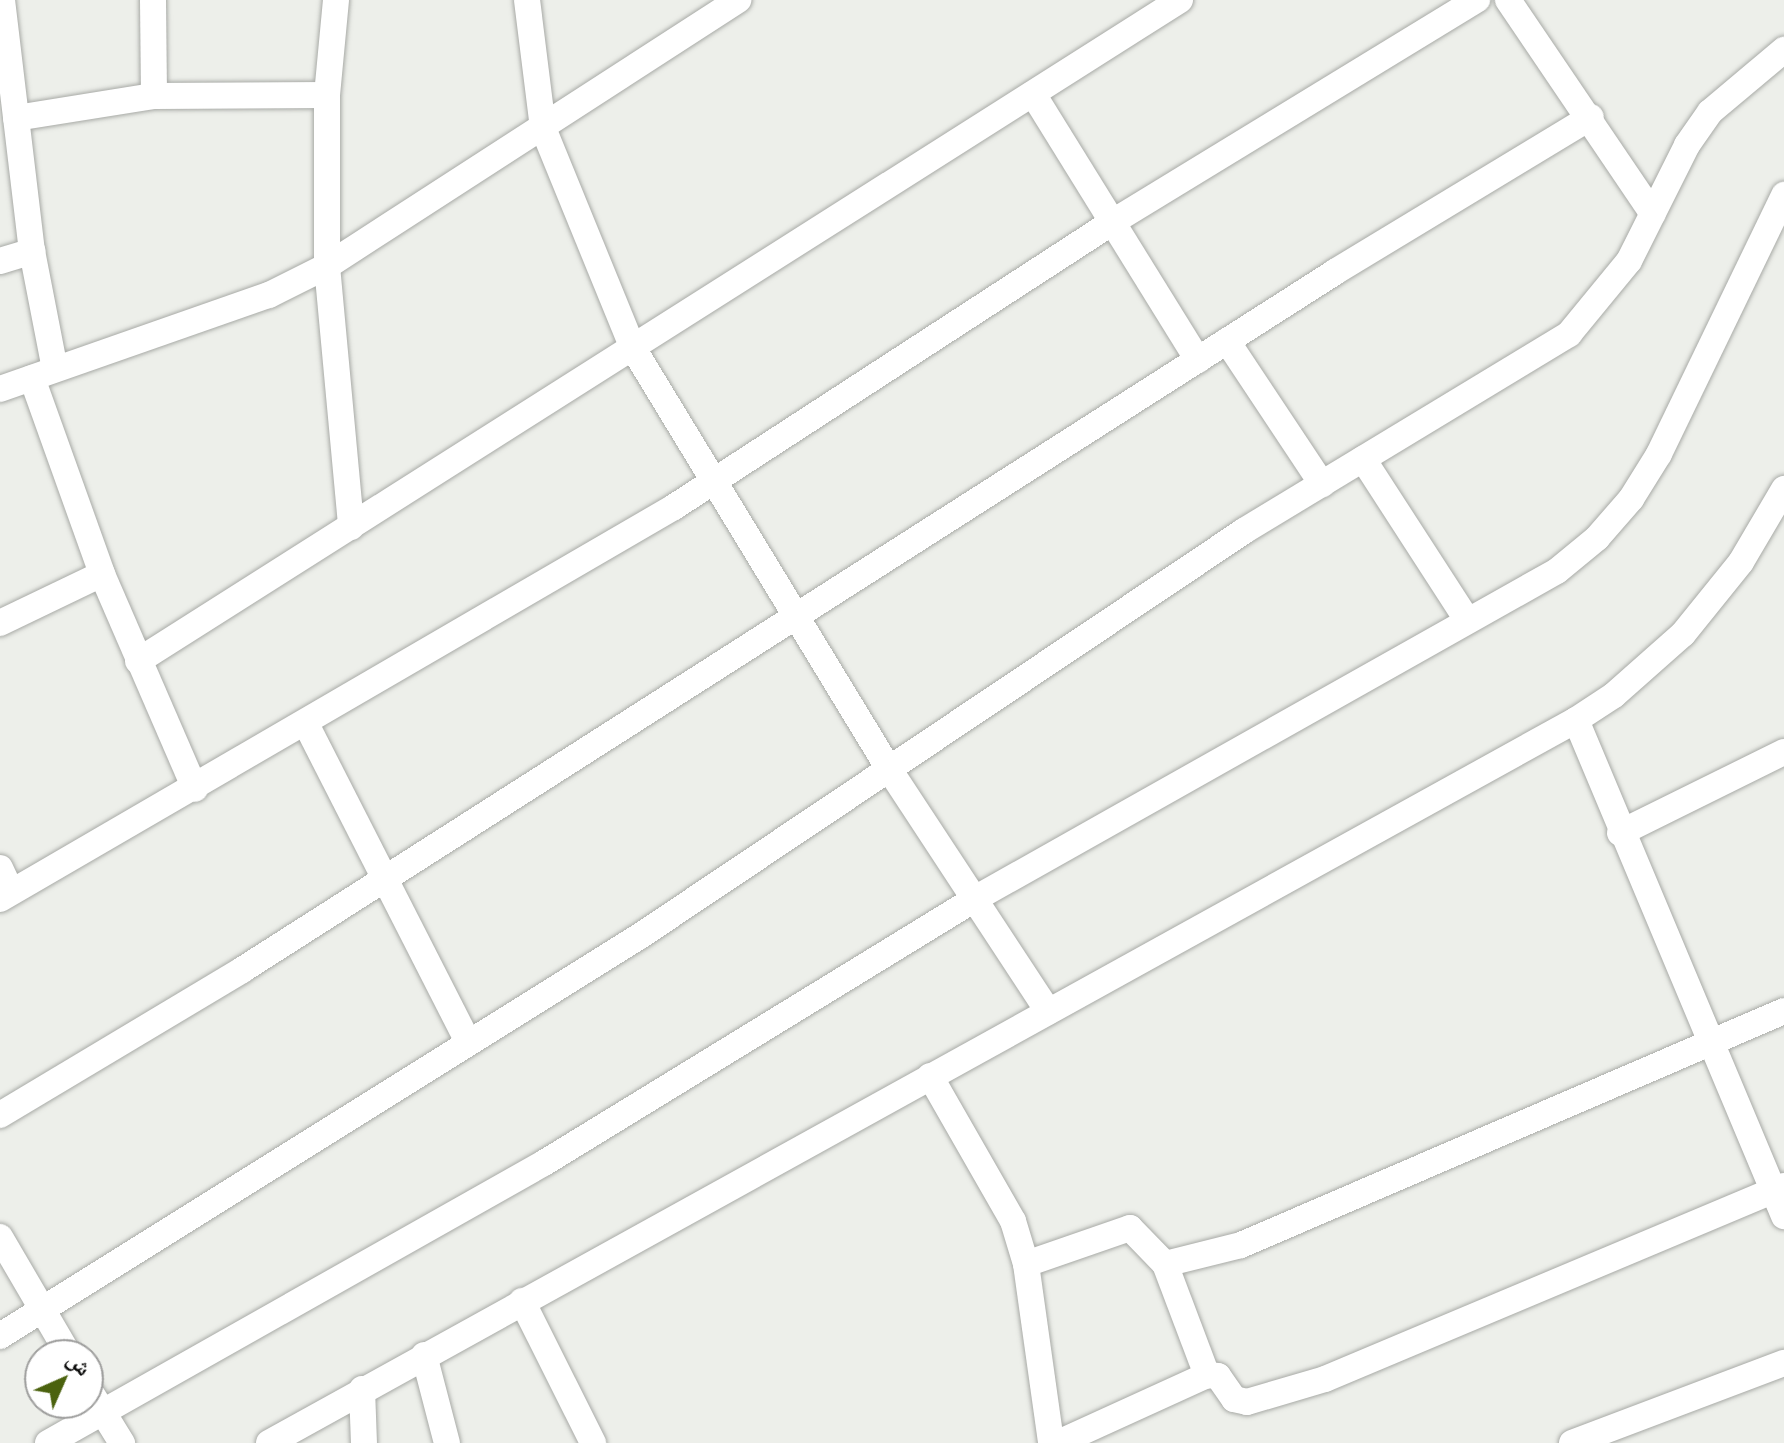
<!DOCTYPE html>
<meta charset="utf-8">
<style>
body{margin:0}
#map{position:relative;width:1784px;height:1443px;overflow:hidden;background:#edefea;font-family:"Source Serif 4","Noto Naskh Arabic",serif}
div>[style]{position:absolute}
.roads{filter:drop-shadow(0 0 2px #a8aaa6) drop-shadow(0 0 2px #a8aaa6)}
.minor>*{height:26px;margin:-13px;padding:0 13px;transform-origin:13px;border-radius:13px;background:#fff}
span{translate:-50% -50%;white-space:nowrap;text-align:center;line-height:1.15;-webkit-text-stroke:7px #fff;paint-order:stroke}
.north{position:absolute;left:24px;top:1339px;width:80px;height:80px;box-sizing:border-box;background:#fff;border:2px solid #9e9e9d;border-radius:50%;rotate:45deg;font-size:22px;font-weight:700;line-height:32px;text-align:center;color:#0c0c0b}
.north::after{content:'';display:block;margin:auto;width:28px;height:36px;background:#4b620e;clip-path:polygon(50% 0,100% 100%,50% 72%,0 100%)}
</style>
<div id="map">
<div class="roads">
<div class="minor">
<div style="left:2px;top:0;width:253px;rotate:83.2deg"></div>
<div style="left:32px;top:251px;width:120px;rotate:79deg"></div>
<div style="left:153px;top:0;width:96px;rotate:89.4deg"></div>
<div style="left:336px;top:0;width:95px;rotate:95.4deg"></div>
<div style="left:327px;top:95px;width:171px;rotate:90deg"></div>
<div style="left:327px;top:266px;width:262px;rotate:84.7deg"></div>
<div style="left:527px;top:0;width:129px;rotate:82.9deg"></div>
<div style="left:543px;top:128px;width:238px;rotate:67.8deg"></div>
<div style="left:633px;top:348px;width:493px;rotate:58.7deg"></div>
<div style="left:889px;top:769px;width:290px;rotate:56.7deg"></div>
<div style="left:1508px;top:0;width:258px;rotate:55.9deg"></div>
<div style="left:1033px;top:94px;width:313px;rotate:58.2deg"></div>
<div style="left:16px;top:118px;width:140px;rotate:-9.1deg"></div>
<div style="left:154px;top:96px;width:173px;rotate:-0.3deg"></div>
<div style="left:0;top:261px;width:34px;rotate:-17deg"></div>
<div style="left:1227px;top:341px;width:172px;rotate:56.4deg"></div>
<div style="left:32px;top:378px;width:208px;rotate:70.3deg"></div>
<div style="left:102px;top:574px;width:234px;rotate:66.6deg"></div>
<div style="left:0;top:389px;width:285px;rotate:-19.3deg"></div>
<div style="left:269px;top:295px;width:65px;rotate:-26.6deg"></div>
<div style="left:327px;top:266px;width:490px;rotate:-32.9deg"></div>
<div style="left:1363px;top:459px;width:192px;rotate:57.1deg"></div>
<div style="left:0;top:623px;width:113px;rotate:-25.7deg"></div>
<div style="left:138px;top:661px;width:1234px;rotate:-32.39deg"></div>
<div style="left:1576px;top:720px;width:538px;rotate:67.25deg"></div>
<div style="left:306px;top:724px;width:357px;rotate:63deg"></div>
<div style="left:1620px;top:833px;width:183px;rotate:-26.3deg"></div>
<div style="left:0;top:868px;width:26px;rotate:65deg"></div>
<div style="left:0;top:899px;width:780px;rotate:-30.18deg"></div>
<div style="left:674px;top:507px;width:521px;rotate:-33.02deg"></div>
<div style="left:1111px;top:223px;width:429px;rotate:-31.4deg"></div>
<div style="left:930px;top:1076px;width:167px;rotate:60.2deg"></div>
<div style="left:1013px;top:1221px;width:45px;rotate:73.2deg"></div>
<div style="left:1026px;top:1264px;width:181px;rotate:82deg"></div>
<div style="left:0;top:1115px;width:282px;rotate:-30.9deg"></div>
<div style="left:242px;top:970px;width:1297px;rotate:-32.56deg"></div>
<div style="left:1335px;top:272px;width:299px;rotate:-31.2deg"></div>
<div style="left:0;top:1237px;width:137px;rotate:59.7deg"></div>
<div style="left:1026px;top:1264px;width:110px;rotate:-19.1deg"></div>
<div style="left:1130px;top:1228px;width:50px;rotate:45.8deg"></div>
<div style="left:1165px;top:1264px;width:78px;rotate:-14deg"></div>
<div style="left:1241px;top:1245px;width:591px;rotate:-23.31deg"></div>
<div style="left:1165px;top:1264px;width:119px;rotate:69.3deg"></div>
<div style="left:522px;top:1301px;width:159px;rotate:63.4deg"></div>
<div style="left:0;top:1336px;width:755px;rotate:-32.01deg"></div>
<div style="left:640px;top:936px;width:727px;rotate:-33.84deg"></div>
<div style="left:1244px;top:531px;width:380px;rotate:-31.2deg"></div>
<div style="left:1569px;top:334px;width:94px;rotate:-50.6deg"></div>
<div style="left:1629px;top:261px;width:130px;rotate:-63.4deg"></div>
<div style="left:1687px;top:145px;width:40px;rotate:-55.1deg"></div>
<div style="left:1710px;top:112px;width:97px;rotate:-40deg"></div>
<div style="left:424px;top:1355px;width:91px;rotate:75.4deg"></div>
<div style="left:88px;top:1388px;width:65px;rotate:58.3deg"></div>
<div style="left:362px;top:1389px;width:54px;rotate:87.9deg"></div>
<div style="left:48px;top:1443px;width:570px;rotate:-29.45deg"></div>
<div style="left:544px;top:1163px;width:509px;rotate:-31.5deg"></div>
<div style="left:978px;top:897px;width:664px;rotate:-29.38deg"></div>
<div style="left:1557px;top:571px;width:52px;rotate:-39.5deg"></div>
<div style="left:1597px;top:538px;width:52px;rotate:-48.9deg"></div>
<div style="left:1631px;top:499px;width:53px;rotate:-58.1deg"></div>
<div style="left:1659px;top:454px;width:288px;rotate:-64.2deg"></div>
<div style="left:269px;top:1443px;width:1494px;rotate:-28.95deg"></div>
<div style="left:1576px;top:720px;width:45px;rotate:-33.3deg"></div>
<div style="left:1614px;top:695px;width:92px;rotate:-41.5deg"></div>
<div style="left:1683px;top:634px;width:92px;rotate:-51.1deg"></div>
<div style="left:1741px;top:562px;width:85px;rotate:-59.5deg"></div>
<div style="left:1058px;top:1443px;width:164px;rotate:-24.5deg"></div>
<div style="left:1207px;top:1375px;width:11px;rotate:5deg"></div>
<div style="left:1218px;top:1376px;width:28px;rotate:55deg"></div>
<div style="left:1234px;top:1399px;width:13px;rotate:13deg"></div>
<div style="left:1247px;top:1402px;width:81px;rotate:-16.4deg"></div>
<div style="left:1325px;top:1379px;width:498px;rotate:-22.8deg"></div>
<div style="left:1572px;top:1443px;width:227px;rotate:-20.7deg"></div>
</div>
</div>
<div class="north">ش</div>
</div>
